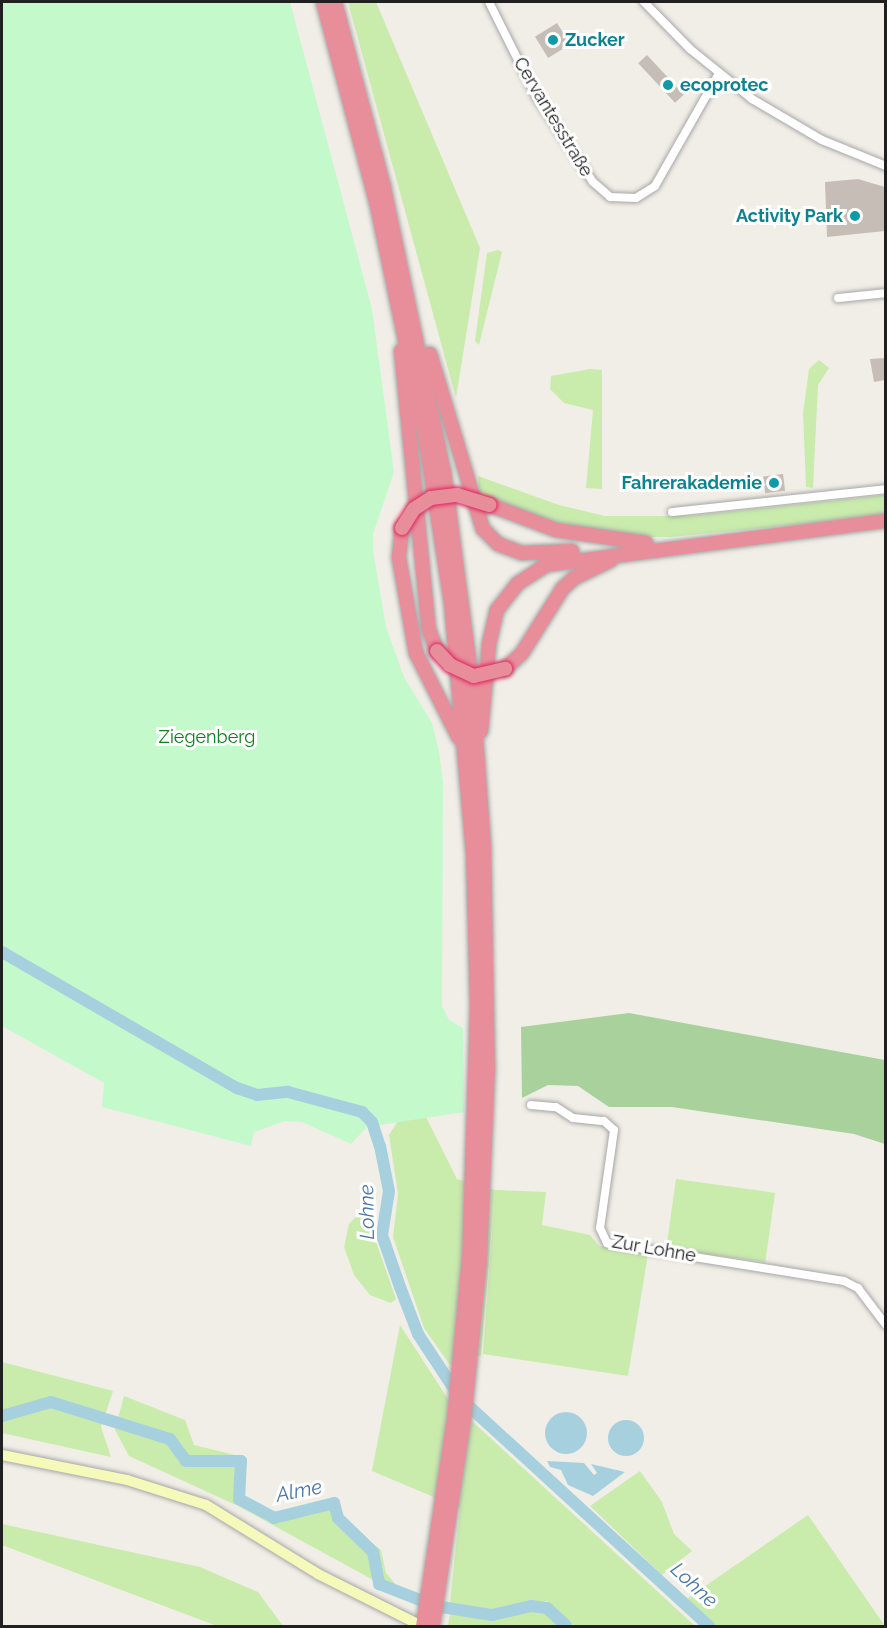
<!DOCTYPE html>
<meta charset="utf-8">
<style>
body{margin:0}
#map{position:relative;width:887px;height:1628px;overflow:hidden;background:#f1eee7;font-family:Raleway,sans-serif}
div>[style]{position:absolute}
.grass>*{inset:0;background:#c9ebac;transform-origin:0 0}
.forest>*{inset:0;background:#a9d19b}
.park>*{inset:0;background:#c4facb}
.water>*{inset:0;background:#a7d0df}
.round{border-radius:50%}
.river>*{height:12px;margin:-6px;padding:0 6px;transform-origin:6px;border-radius:6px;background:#a7d0df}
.building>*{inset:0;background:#c6beb6;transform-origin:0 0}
.roads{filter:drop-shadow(0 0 2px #a7a7a7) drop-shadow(0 0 2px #a7a7a7)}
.street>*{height:8px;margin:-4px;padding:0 4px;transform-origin:4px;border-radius:4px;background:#fff}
.secondary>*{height:10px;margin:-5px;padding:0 5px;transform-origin:5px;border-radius:5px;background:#f5fabb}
.highway>*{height:14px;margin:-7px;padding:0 7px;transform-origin:7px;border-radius:7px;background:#e88e9b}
.bridges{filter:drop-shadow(0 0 2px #de255d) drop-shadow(0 0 2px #de255d)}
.highway-bridge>*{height:14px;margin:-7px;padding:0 7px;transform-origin:7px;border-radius:7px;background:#e88e9b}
.dots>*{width:16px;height:16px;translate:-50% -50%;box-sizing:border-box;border:3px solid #fff;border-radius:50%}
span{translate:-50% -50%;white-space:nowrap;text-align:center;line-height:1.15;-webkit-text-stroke:6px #fff;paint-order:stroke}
.culture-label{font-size:18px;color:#0d838f;font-weight:700}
.left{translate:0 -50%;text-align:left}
.right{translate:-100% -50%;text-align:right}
.street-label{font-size:18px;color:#202020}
.park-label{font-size:18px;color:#0a8219}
.water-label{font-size:20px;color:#4775aa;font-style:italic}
.frame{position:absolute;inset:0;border:3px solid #202020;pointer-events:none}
</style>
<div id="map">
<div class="grass">
<div style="clip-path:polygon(348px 2px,376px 2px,480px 248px,456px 398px)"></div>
<div style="clip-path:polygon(498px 250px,502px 252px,479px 345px,475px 341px,487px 253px)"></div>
<div style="clip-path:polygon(819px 360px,829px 368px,818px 385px,813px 488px,806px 487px,803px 413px,809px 369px)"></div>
<div style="clip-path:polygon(590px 369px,602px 370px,602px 489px,586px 488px,593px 410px,564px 403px,550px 389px,551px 376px)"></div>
<div style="clip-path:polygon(478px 476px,559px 505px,605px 516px,690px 516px,885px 495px,885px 516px,671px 537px,624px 537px,561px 526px,514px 509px,479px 494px)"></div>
<div style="clip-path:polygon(422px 1109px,457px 1179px,495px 1190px,481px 1355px,450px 1365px,424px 1328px,393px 1237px,398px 1194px,389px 1135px,403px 1113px)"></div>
<div style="left:676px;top:1179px;width:100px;height:70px;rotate:8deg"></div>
<div style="clip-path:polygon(495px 1190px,546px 1192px,542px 1225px,590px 1235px,599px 1246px,648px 1254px,628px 1376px,483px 1354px)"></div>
<div style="clip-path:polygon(377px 1195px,374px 1236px,396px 1299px,391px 1303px,370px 1295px,354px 1275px,344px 1247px,349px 1224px)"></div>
<div style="clip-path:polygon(400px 1325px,448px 1399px,695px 1626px,574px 1626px,547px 1601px,491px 1610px,450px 1603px,460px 1508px,372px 1471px)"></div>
<div style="clip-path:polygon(2px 1362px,113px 1391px,101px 1427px,111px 1457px,2px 1433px)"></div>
<div style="clip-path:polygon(124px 1396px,185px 1420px,194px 1445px,247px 1458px,243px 1497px,280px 1514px,331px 1500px,338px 1503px,345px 1523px,381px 1550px,386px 1573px,408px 1599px,238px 1506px,129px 1456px,115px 1430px)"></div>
<div style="clip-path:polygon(640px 1471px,662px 1502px,674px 1534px,692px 1551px,662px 1575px,590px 1506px)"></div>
<div style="clip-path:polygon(808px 1515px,885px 1626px,726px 1626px,709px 1624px,685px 1600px)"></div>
<div style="clip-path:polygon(2px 1524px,200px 1567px,258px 1592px,283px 1626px,217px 1626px,2px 1545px)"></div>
<div style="clip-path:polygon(531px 1610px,547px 1611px,563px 1626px,448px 1625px,450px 1613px,493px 1619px)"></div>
</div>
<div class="forest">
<div style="clip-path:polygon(629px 1013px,885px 1060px,885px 1144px,854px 1134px,672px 1107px,609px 1107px,578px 1086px,548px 1085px,522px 1098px,521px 1027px)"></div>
</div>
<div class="park">
<div style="clip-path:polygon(2px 2px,290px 2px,372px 309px,394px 472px,373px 534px,373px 550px,386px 627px,404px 677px,432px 723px,439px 751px,443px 782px,442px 1006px,449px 1020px,463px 1028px,464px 1112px,367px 1127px,351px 1144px,302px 1122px,285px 1121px,254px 1132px,251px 1146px,102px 1107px,104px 1083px,2px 1026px)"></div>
</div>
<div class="water">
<div class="round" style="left:545px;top:1412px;width:42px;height:42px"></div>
<div class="round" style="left:608px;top:1420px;width:36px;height:36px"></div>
<div style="clip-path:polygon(547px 1461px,584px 1463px,594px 1475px,597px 1473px,591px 1464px,625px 1472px,593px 1496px,568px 1485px,561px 1470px,550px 1467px)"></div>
</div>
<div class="river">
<div style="left:2px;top:952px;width:272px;rotate:30.1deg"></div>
<div style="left:237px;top:1088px;width:21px;rotate:19deg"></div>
<div style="left:257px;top:1095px;width:31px;rotate:-6deg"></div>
<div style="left:288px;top:1092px;width:77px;rotate:15.1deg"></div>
<div style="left:362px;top:1112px;width:14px;rotate:45deg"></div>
<div style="left:372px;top:1122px;width:25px;rotate:72deg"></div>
<div style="left:380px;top:1146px;width:46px;rotate:78.7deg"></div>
<div style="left:389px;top:1191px;width:45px;rotate:99deg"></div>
<div style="left:382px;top:1235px;width:55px;rotate:70.9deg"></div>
<div style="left:400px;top:1287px;width:50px;rotate:69deg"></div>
<div style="left:418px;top:1334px;width:77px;rotate:56.7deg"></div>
<div style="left:460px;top:1398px;width:338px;rotate:42.5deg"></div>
<div style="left:2px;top:1416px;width:51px;rotate:-15.9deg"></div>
<div style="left:51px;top:1402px;width:125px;rotate:17.3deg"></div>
<div style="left:170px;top:1439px;width:27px;rotate:54deg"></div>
<div style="left:186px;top:1461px;width:55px"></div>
<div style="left:241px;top:1461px;width:38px;rotate:93deg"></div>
<div style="left:239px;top:1499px;width:40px;rotate:28deg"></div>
<div style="left:274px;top:1518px;width:62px;rotate:-14deg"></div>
<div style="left:334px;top:1503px;width:16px;rotate:75deg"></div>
<div style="left:338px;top:1518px;width:49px;rotate:44.2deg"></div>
<div style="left:373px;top:1552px;width:33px;rotate:79deg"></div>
<div style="left:379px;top:1584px;width:60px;rotate:21.4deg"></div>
<div style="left:435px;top:1606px;width:58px;rotate:9deg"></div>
<div style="left:492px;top:1615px;width:40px;rotate:-13deg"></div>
<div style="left:531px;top:1606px;width:16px;rotate:7deg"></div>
<div style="left:547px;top:1608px;width:26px;rotate:43deg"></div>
</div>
<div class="building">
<div style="left:557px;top:23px;width:25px;height:26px;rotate:58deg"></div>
<div style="left:647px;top:55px;width:54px;height:12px;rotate:47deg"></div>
<div style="clip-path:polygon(858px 179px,885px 187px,885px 231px,827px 237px,825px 182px)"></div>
<div style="clip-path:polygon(885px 358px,885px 380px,874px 382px,870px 359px)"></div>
<div style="left:783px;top:474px;width:17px;height:20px;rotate:83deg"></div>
</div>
<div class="roads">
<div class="street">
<div style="left:489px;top:2px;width:105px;rotate:63.4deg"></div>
<div style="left:536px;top:96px;width:103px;rotate:56.5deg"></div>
<div style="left:593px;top:182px;width:23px;rotate:41deg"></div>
<div style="left:610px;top:197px;width:26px;rotate:2deg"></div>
<div style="left:636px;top:198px;width:22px;rotate:-32deg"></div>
<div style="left:655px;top:186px;width:128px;rotate:-60.4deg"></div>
<div style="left:644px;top:2px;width:66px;rotate:45.6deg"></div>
<div style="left:690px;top:49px;width:80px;rotate:38.9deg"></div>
<div style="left:752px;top:99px;width:81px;rotate:30.4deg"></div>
<div style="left:822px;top:140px;width:69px;rotate:22.1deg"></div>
<div style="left:838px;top:298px;width:48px;rotate:-5.9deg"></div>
<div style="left:672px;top:512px;width:215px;rotate:-6.1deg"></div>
<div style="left:531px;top:1105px;width:25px;rotate:5deg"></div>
<div style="left:556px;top:1107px;width:20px;rotate:33deg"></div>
<div style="left:573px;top:1118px;width:31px;rotate:6deg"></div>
<div style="left:604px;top:1121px;width:13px;rotate:42deg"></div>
<div style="left:614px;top:1130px;width:99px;rotate:98.1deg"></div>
<div style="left:600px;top:1228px;width:17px;rotate:65deg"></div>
<div style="left:607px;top:1243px;width:240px;rotate:9.1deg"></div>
<div style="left:844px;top:1281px;width:16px;rotate:27deg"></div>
<div style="left:858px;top:1288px;width:46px;rotate:52.9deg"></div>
</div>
<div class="secondary">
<div style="left:2px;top:1455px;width:127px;rotate:11.3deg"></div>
<div style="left:127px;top:1480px;width:83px;rotate:17.6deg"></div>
<div style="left:206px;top:1505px;width:132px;rotate:31.6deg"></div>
<div style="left:318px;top:1574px;width:116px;rotate:26.6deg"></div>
</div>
<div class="highway">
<div style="left:323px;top:2px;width:206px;rotate:75.1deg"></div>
<div style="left:376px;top:201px;width:245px;rotate:78.2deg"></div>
<div style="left:426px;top:441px;width:163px;rotate:81.2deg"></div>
<div style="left:451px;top:602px;width:250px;rotate:85deg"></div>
<div style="left:473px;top:851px;width:158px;rotate:88.5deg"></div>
<div style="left:477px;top:1009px;width:249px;rotate:91.8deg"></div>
<div style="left:469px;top:1258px;width:162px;rotate:95.3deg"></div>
<div style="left:454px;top:1419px;width:209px;rotate:98.5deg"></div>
<div style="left:335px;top:2px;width:192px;rotate:75.2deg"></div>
<div style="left:384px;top:188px;width:290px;rotate:78.1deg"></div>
<div style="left:444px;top:472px;width:213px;rotate:82.4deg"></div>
<div style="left:472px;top:683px;width:164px;rotate:85.8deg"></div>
<div style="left:484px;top:847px;width:220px;rotate:89deg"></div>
<div style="left:488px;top:1067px;width:193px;rotate:92.4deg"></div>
<div style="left:480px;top:1260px;width:161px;rotate:95.7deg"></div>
<div style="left:464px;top:1420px;width:208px;rotate:98.6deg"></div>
<div style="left:401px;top:351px;width:280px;rotate:84.3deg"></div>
<div style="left:429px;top:630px;width:22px;rotate:69deg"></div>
<div style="left:430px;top:354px;width:183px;rotate:73.2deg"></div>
<div style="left:483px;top:529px;width:21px;rotate:45deg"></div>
<div style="left:498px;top:544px;width:26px;rotate:21deg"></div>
<div style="left:522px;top:553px;width:50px;rotate:-2.3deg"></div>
<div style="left:490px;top:505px;width:71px;rotate:20.7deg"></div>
<div style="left:556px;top:530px;width:91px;rotate:8.2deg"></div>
<div style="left:402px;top:528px;width:30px;rotate:96deg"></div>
<div style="left:399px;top:558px;width:97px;rotate:79.9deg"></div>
<div style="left:416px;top:653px;width:95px;rotate:63.2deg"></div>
<div style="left:505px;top:669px;width:23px;rotate:-43deg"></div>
<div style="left:522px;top:653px;width:77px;rotate:-57.8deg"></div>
<div style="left:563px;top:588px;width:15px;rotate:-42deg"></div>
<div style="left:574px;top:578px;width:41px;rotate:-25.9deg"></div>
<div style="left:481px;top:731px;width:87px;rotate:-84.7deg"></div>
<div style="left:489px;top:644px;width:35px;rotate:-77deg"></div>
<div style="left:497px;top:610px;width:33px;rotate:-52deg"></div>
<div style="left:517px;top:584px;width:35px;rotate:-33deg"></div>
<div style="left:546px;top:565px;width:343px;rotate:-7.4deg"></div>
</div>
</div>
<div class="bridges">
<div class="highway-bridge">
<div style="left:402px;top:528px;width:22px;rotate:-58deg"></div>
<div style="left:414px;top:509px;width:20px;rotate:-33deg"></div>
<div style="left:431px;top:498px;width:26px;rotate:-7deg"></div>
<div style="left:457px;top:495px;width:34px;rotate:17deg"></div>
<div style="left:437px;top:651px;width:19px;rotate:47deg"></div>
<div style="left:450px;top:665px;width:26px;rotate:25deg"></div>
<div style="left:474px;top:676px;width:32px;rotate:-13deg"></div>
</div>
</div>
<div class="dots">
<div style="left:553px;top:40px;background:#0f9aa8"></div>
<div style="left:668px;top:85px;background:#0f9aa8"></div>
<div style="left:855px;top:216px;background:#0f9aa8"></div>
<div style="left:774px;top:483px;background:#0f9aa8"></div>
</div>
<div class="culture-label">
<span class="left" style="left:565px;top:40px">Zucker</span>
<span class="left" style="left:680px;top:85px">ecoprotec</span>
<span class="right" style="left:843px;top:216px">Activity Park</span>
<span class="right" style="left:762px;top:483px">Fahrerakademie</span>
</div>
<div class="street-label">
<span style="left:553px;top:117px;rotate:59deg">Cervantesstraße</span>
<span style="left:654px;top:1249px;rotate:10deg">Zur Lohne</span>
</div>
<div class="park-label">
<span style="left:207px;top:737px">Ziegenberg</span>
</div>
<div class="water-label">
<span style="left:367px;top:1212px;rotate:-91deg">Lohne</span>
<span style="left:299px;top:1491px;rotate:-11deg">Alme</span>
<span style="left:694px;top:1585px;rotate:43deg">Lohne</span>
</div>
<div class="frame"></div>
</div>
